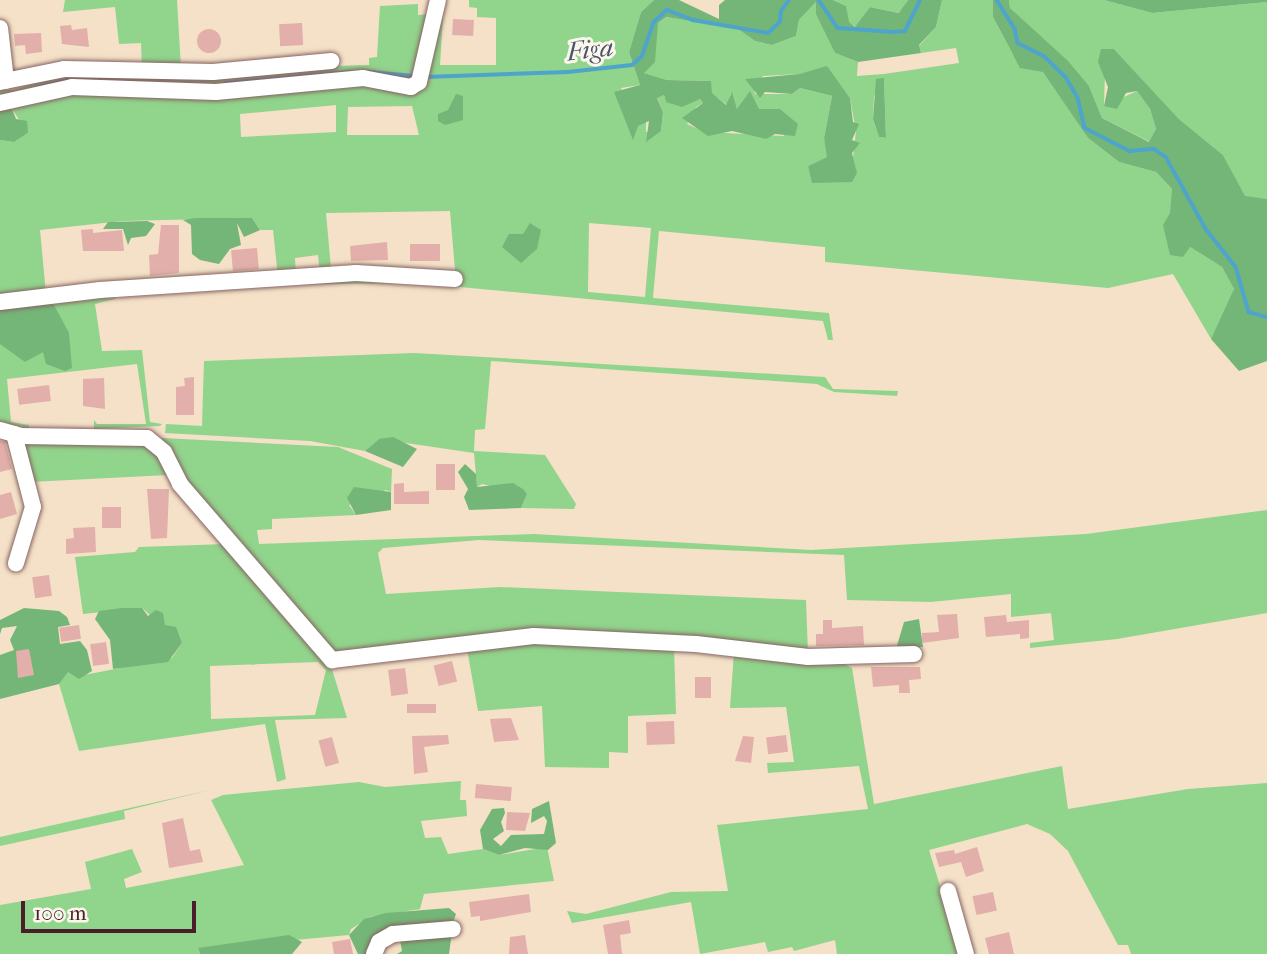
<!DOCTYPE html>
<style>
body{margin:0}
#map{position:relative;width:1267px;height:954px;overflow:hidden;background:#f4e1c7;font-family:"IM FELL French Canon",serif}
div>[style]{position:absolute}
.green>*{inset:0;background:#91d48c}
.forest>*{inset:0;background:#74b678}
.stream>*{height:3.5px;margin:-1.75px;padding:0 1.75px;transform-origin:1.75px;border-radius:1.75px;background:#4ea4ca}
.building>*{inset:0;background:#e3afaa;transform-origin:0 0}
.round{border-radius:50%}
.roads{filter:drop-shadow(0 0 2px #866362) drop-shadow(0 0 2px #866362)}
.minor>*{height:16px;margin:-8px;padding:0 8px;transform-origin:8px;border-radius:8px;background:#fff}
span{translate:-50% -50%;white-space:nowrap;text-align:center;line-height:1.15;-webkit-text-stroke:6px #fbf7ec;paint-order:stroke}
.water-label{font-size:26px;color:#4c546b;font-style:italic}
.scale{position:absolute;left:21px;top:901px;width:175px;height:32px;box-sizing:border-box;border:4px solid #4a1f2b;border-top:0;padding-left:9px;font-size:21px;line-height:24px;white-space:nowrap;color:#4a1f2b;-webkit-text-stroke:5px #fbf7ec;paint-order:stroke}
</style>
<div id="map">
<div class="green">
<div style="clip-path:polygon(65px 0,177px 0,181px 68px,142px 67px,141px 43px,119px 44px,115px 7px,63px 12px)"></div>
<div style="clip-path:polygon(evenodd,444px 0,440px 65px,496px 65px,496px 18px,477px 17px,477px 8px,469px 7px,469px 0,654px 0,641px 12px,629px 52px,640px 85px,621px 88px,638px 126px,646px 120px,646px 132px,661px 131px,663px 112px,657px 97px,664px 95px,666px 102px,699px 98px,703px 103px,696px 107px,687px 124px,705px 132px,784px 136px,780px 109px,737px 109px,731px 93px,727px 105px,711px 93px,711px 81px,667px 80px,644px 73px,658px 23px,668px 17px,738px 29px,755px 41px,772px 45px,796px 36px,799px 20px,816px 2px,835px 53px,858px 62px,857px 76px,884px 74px,959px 63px,956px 48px,921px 53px,919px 46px,936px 27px,942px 0,993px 0,993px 17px,1013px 55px,1043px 71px,1088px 138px,1119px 162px,1156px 172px,1172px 189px,1170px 255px,1190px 247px,1222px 267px,1234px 289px,1229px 306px,1211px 339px,1173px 274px,1108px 288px,825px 262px,825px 247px,659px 231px,653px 298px,829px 313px,833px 340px,828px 340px,823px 321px,418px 283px,267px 285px,378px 277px,456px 282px,450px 211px,326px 213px,331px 268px,320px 274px,318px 255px,295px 258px,296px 276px,278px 277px,273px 230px,260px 230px,252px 218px,122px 221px,40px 230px,46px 294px,0 300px,0 140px,14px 142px,28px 133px,12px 109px,51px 94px,363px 81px,421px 91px,444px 0,827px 67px,850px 98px,856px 131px,851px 176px,813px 183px,808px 166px,828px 157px,824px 138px,832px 96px,800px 88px,792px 94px,755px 94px,753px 85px,763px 76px,799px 74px,827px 67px,444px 0,884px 78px,886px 138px,879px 137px,873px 119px,874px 96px,884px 78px,444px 0,336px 105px,336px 132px,241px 137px,240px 114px,336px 105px,444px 0,412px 106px,419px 135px,347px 135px,348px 107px,412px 106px,444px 0,589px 223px,651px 228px,645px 297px,588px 292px,589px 223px)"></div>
<div style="clip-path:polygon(833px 0,908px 0,900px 13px,870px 7px,856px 27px,848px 22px,846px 6px)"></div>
<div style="clip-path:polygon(1009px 0,1104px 0,1152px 13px,1267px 2px,1267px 199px,1245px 197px,1223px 155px,1179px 119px,1114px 49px,1105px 71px,1104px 106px,1137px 91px,1150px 109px,1156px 129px,1150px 142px,1102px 118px,1089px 86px,1010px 8px)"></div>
<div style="clip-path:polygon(418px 4px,418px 15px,431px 14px,414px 80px,120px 87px,0 100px,0 90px,15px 90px,61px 74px,369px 65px,369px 58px,377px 57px,380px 6px)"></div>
<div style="clip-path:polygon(117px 293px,115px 299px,95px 304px,102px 351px,142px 350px,150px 422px,162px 424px,160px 426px,94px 429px,94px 420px,97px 424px,146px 424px,137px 364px,7px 379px,11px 422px,29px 425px,29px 430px,0 425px,0 306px)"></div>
<div style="clip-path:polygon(414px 353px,825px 377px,833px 389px,898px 391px,897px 396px,834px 392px,817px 384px,491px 361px,485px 429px,475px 430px,474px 451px,545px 455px,576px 504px,574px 509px,521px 508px,527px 494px,482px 484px,477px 487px,474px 453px,379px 439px,365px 451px,310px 441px,165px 433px,166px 424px,202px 426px,204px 361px)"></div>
<div style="clip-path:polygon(130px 438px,155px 449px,168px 475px,30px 482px,21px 439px)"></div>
<div style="clip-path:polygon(162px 438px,338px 447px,392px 469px,391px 492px,386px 490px,349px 505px,356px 515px,272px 519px,272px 529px,257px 530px,259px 544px,534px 534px,811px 550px,1086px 534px,1267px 510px,1267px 613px,1117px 639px,1030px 648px,1030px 643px,1054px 640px,1051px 613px,1011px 617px,1011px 594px,931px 602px,847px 600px,844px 555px,479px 540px,383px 548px,378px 553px,386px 594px,500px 587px,806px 600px,808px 654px,605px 634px,332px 654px,199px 505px,160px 445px)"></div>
<div style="clip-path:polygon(evenodd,227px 544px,331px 666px,347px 718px,275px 720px,286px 779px,277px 782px,265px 724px,79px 751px,59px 684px,63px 676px,68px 671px,84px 675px,172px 658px,182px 643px,142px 608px,83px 614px,75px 557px,135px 552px,139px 547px,227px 544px,318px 662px,326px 670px,315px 715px,211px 719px,210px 666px,318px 662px)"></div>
<div style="clip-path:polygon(538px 640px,674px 645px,676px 714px,628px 716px,628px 753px,609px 752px,609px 768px,545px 767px,542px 706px,478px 711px,467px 649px)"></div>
<div style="clip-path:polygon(734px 652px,839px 661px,852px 668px,874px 804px,1062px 766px,1068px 809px,1188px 789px,1267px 783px,1267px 954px,1131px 954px,1128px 945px,1118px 945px,1068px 851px,1050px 834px,1027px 824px,929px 850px,961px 954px,837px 954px,835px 940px,794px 951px,792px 947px,768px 952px,765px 942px,700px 954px,691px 902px,572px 923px,567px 911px,586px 914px,671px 892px,728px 891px,717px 825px,868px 809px,859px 766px,768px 773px,767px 763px,794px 762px,786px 707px,730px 708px)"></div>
<div style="clip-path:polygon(461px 781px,460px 800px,466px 800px,467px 816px,421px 821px,425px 838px,441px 837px,448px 854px,483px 849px,499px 855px,547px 847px,554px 881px,424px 894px,420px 909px,370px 917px,351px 929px,349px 935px,198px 949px,200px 954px,0 954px,0 905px,91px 889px,85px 862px,132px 849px,142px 872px,124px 879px,126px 888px,244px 865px,211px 800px,223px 795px,359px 782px,385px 787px)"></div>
<div style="clip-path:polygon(210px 790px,124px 811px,125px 819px,0 846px,0 837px)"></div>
</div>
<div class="forest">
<div style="clip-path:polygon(654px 0,679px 0,719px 19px,719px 5px,725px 0,833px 0,846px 6px,849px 22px,855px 27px,870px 7px,899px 13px,908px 0,942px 0,936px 27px,919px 45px,921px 53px,858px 62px,835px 53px,816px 14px,816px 2px,799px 20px,796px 36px,772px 45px,755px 41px,738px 29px,667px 17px,658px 23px,655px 62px,644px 73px,667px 80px,711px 81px,712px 93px,726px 105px,732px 92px,737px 109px,750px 91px,759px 109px,780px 109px,798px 124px,795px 136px,775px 134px,766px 139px,732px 131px,708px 136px,682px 118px,703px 103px,700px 99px,682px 107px,666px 102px,664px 95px,657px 98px,663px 112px,661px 131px,646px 142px,649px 121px,638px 126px,633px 140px,614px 92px,640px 85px,629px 52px,641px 12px)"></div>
<div style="clip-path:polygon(993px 0,1009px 0,1010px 8px,1068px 61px,1089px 86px,1102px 118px,1149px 142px,1156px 129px,1150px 109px,1137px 91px,1126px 93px,1117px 109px,1104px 106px,1108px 87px,1098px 62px,1101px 49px,1114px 49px,1179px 119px,1223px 155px,1245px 196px,1267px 199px,1267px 361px,1239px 371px,1211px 339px,1234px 289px,1222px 267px,1190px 247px,1183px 257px,1170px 255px,1163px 225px,1170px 213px,1172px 189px,1156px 172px,1119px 162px,1088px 138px,1043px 72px,1020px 68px,993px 17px)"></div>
<div style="clip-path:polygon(1104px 0,1267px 0,1267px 2px,1152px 13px)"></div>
<div style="clip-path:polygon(827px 66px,850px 98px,853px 122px,859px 124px,852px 140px,860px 143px,852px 153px,857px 173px,852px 182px,812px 183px,808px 166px,827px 157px,824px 138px,832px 96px,800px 88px,792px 94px,765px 92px,760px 98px,745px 79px,799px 74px)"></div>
<div style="clip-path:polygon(884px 78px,886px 138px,879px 137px,873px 119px,876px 79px)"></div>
<div style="clip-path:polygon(456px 94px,463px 96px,463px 120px,445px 125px,438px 121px,438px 114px,448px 110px)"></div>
<div style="clip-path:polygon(0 109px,12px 109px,16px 119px,27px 121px,28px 133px,14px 142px,0 140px)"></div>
<div style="clip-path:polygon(195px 218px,252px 218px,260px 230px,244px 237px,237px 223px,241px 245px,230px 249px,219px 264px,200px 260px,192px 254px,191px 225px,183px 220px)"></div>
<div style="clip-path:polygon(147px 221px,155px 224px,146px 236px,131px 238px,128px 245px,123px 229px,103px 229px,108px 222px)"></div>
<div style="clip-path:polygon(530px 223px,541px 230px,537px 249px,521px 263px,502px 247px,509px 234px,523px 234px)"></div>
<div style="clip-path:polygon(48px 303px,54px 305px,69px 333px,72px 368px,65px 371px,46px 364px,43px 352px,25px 362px,0 344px,0 308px)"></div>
<div style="clip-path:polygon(393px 437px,417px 449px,403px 467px,365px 451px,379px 439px)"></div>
<div style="clip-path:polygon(465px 464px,476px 474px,477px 487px,513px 483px,523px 489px,527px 494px,521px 508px,469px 510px,464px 497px,468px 489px,458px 472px)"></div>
<div style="clip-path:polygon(354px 487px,391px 492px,391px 510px,356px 515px,347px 498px)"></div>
<div style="clip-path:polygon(24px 608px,59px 611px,67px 617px,70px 625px,58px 627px,60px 644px,80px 641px,87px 650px,92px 671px,79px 679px,68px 672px,59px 684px,0 699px,0 655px,14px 650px,10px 640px,17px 626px,2px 628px,0 634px,0 620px)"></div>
<div style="clip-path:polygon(122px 608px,142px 608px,148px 616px,156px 610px,163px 613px,165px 625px,176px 627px,182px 643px,168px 662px,113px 669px,110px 640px,95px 619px,99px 611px)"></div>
<div style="clip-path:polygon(919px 619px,923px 647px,896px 649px,904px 622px)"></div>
<div style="clip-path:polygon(549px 801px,556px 843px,548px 850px,525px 848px,499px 855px,483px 849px,480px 830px,492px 809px,504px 808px,505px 813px,501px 822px,504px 831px,493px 839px,501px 846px,511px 835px,544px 834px,547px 821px,544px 816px,531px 823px,532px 809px)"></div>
<div style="clip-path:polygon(449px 908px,456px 914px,452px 925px,396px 929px,371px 954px,358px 954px,349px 935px,364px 919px,386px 913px)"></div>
<div style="clip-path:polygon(452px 932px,449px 954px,397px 954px,402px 951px,400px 940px)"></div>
<div style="clip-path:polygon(289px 935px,302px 942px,292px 954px,200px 954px,198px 948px)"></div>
</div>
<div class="stream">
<div style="left:819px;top:0;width:34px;rotate:56deg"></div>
<div style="left:838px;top:28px;width:56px;rotate:4.1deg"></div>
<div style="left:894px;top:32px;width:11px;rotate:-5deg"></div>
<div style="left:905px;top:31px;width:34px;rotate:-64deg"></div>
<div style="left:997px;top:0;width:34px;rotate:58deg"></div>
<div style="left:1015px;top:29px;width:14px;rotate:78deg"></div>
<div style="left:1018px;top:43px;width:30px;rotate:27deg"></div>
<div style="left:1045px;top:57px;width:29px;rotate:44deg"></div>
<div style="left:1066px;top:77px;width:24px;rotate:60deg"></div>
<div style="left:1078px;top:98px;width:31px;rotate:77deg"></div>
<div style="left:1085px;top:128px;width:51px;rotate:27.1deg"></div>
<div style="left:1130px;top:151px;width:24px;rotate:-5deg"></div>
<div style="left:1154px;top:149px;width:14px;rotate:34deg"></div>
<div style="left:1166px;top:157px;width:82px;rotate:60.9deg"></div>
<div style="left:1206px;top:229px;width:48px;rotate:51.7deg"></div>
<div style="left:1236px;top:267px;width:47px;rotate:73.9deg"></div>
<div style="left:1249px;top:312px;width:19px;rotate:16deg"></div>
<div style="left:369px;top:72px;width:46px;rotate:5deg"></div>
<div style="left:425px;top:77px;width:143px;rotate:-2deg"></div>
<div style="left:568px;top:72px;width:64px;rotate:-6.2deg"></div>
<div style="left:632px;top:65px;width:13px;rotate:-42deg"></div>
<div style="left:642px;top:56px;width:36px;rotate:-71deg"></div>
<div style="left:654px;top:22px;width:18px;rotate:-43deg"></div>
<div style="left:667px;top:10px;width:28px;rotate:21deg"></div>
<div style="left:693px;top:20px;width:76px;rotate:9.8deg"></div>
<div style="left:768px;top:33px;width:16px;rotate:-43deg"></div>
<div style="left:780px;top:22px;width:11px;rotate:-85deg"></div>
<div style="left:781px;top:11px;width:14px;rotate:-54deg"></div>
<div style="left:226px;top:83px;width:124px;rotate:-5.1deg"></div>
<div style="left:38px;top:87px;width:31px;rotate:-13deg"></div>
</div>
<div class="building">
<div style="left:453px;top:19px;width:21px;height:16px;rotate:3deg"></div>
<div style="left:302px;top:23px;width:22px;height:23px;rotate:87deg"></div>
<div style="clip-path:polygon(71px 25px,72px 30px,87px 28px,89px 47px,62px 44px,60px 26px)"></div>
<div class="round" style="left:197px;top:29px;width:24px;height:24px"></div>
<div style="clip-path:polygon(41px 33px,42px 52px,26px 54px,25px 45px,15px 46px,14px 34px)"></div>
<div style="clip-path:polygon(161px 225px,179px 225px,179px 273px,150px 276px,149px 255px,158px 254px)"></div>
<div style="clip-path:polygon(93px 229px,93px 233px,122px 230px,124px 251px,83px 251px,81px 230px)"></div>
<div style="clip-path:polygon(387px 242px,388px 260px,351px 261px,350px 246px)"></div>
<div style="left:410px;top:244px;width:30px;height:17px"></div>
<div style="left:257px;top:248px;width:21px;height:26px;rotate:85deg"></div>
<div style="clip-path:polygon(194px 377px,194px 415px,176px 415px,176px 387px,185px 386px,184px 378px)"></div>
<div style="clip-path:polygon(104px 378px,105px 409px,83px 406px,83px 379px)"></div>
<div style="left:49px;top:385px;width:16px;height:32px;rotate:83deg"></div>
<div style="clip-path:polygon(0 441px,5px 442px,12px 469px,0 472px)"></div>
<div style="left:436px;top:464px;width:19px;height:26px"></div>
<div style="clip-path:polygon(404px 483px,404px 492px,429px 491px,429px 504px,394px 504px,394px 484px)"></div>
<div style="clip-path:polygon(147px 489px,169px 489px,167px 538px,151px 539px)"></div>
<div style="clip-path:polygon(11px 492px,17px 514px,0 519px,0 495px)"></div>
<div style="left:102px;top:507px;width:19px;height:21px"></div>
<div style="clip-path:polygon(95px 527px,96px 552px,66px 554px,66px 539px,74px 538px,73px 528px)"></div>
<div style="left:49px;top:575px;width:21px;height:17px;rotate:82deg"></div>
<div style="clip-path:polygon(957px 614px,959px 638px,922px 643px,922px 633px,939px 632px,937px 615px)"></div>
<div style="clip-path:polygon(1006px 615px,1007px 622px,1029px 620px,1029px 638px,1020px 639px,1020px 634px,986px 637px,984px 617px)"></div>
<div style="clip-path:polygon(823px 620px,832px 620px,832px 628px,863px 626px,864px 645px,816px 646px,816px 634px,823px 634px)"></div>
<div style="left:79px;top:625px;width:14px;height:20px;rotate:82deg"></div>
<div style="left:106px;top:642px;width:22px;height:16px;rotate:82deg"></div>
<div style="clip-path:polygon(29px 649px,34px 675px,18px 678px,16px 651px)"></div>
<div style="left:452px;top:661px;width:21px;height:19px;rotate:76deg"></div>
<div style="clip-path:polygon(871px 667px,920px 667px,921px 679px,909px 680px,910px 693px,899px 693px,899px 685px,873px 687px)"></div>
<div style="left:405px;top:668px;width:26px;height:17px;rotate:83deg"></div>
<div style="left:695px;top:677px;width:16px;height:21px"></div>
<div style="left:436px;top:704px;width:9px;height:29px;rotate:90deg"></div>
<div style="clip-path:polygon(511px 718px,519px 740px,494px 742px,490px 719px)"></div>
<div style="left:674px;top:721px;width:23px;height:28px;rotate:88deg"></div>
<div style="clip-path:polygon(448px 735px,449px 744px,424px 747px,428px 772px,414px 774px,412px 736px)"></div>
<div style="left:786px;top:735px;width:17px;height:20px;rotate:83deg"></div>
<div style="clip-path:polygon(743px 736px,754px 737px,751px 763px,735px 761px)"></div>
<div style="left:332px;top:737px;width:27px;height:14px;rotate:75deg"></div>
<div style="left:476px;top:784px;width:36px;height:14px;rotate:5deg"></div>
<div style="clip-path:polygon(507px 812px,530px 813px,525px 831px,506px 830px)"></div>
<div style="clip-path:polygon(183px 818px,190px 851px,200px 849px,203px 862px,169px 868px,162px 823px)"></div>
<div style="clip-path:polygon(977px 847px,984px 871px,966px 877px,961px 862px,939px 867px,935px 853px,954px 850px,955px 854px)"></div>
<div style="left:993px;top:892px;width:19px;height:21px;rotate:78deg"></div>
<div style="clip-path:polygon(529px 894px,531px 912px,480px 921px,480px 916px,471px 917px,469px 902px)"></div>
<div style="clip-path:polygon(629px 920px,631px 933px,620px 935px,622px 954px,608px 954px,603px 925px)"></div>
<div style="clip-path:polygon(1009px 932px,1014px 954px,989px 954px,985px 938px)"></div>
<div style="clip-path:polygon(525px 935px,528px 954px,509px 954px,510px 937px)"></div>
<div style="clip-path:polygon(350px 939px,353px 954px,334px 954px,332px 942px)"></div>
</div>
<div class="roads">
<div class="minor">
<div style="left:0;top:28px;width:53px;rotate:83.5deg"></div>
<div style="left:0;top:82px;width:65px;rotate:-11.5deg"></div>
<div style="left:64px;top:69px;width:149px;rotate:1.2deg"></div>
<div style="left:213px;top:72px;width:119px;rotate:-5.3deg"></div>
<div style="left:0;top:103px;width:74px;rotate:-12.5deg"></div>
<div style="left:72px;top:87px;width:144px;rotate:2deg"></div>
<div style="left:216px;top:92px;width:148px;rotate:-5.4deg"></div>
<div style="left:363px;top:78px;width:49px;rotate:10.6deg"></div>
<div style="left:411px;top:87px;width:9px;rotate:-32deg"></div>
<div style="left:419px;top:82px;width:84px;rotate:-77deg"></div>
<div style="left:0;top:302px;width:101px;rotate:-6.8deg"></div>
<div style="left:100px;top:290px;width:257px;rotate:-3.8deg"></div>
<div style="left:356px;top:273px;width:99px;rotate:3.5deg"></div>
<div style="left:0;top:430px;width:22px;rotate:16deg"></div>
<div style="left:21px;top:436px;width:126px;rotate:0.9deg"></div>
<div style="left:147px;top:438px;width:22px;rotate:39deg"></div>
<div style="left:164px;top:452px;width:36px;rotate:63deg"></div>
<div style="left:180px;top:484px;width:233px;rotate:49.2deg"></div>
<div style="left:332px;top:660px;width:203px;rotate:-6.8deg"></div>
<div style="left:534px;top:636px;width:162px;rotate:2.8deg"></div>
<div style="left:696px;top:644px;width:113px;rotate:6.6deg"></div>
<div style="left:808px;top:657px;width:106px;rotate:-1.6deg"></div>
<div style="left:14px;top:434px;width:75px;rotate:75.4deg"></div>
<div style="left:33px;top:507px;width:59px;rotate:106.9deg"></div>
<div style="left:948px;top:891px;width:66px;rotate:74.1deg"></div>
<div style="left:374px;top:954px;width:13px;rotate:-67deg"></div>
<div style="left:379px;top:942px;width:16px;rotate:-30deg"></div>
<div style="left:393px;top:934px;width:60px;rotate:-4.8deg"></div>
</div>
</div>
<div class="water-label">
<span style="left:590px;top:50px;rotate:-6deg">Figa</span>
</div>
<div class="scale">100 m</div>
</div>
